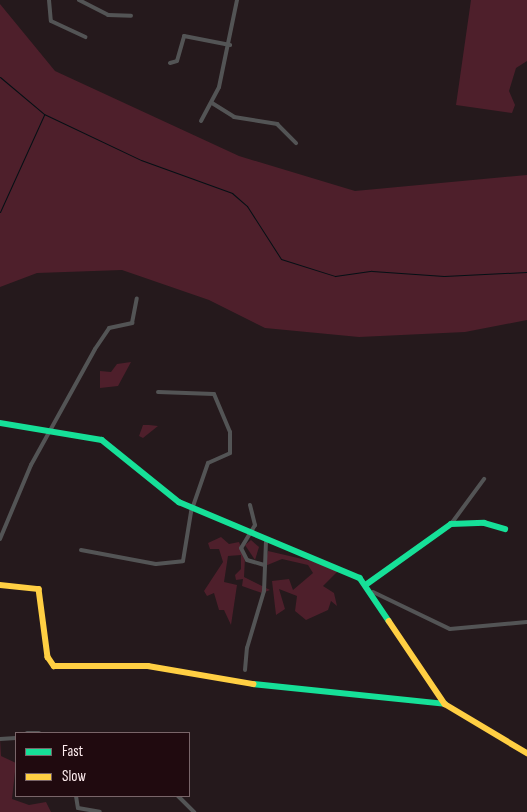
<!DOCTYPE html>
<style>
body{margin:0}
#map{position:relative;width:527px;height:812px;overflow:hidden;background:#25191c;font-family:"Sofia Sans Condensed",sans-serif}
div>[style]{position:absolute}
.green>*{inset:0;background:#4e1f2b}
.stream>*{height:1px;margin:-0.5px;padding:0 0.5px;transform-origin:0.5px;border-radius:0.5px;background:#041015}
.street>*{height:4px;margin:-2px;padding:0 2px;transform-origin:2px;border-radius:2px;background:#535455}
.fast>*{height:5.5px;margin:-2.75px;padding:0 2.75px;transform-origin:2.75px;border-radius:2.75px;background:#16e098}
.slow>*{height:5.5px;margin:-2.75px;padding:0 2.75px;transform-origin:2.75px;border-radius:2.75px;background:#ffcf43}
span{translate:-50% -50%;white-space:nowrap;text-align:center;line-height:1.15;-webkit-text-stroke:5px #200a0f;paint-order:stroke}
.legend{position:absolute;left:15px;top:732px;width:175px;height:65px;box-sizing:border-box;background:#200a0f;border:1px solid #796569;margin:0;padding:6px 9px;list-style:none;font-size:15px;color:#feedef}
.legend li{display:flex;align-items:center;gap:10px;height:25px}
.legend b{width:25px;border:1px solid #796569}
</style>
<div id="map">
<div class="green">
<div style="clip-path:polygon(471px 0,527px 0,527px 61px,516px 68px,509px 91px,515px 105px,512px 113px,456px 105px)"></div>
<div style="clip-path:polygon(0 4px,55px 71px,239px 156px,355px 191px,527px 175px,527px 320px,465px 332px,359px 337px,265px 328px,209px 300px,122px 270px,37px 273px,0 287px)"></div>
<div style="clip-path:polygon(131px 362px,118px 386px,100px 388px,100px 371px,111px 372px,117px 364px)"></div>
<div style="clip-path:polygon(143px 425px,149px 425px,158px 426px,143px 438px,139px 436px)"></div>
<div style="clip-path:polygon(221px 537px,229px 544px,239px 542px,245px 558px,244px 577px,270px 590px,262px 593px,242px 586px,243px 579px,236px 580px,235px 575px,241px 569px,241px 555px,228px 556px,224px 582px,237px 585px,231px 625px,224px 610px,219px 610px,214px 593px,207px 596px,204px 591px,223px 562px,219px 549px,210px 549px,208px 543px)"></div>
<div style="clip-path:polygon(251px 540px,259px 547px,255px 560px,245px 545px)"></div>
<div style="clip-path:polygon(268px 551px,341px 568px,323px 586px,334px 593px,337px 606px,331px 601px,328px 610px,306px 620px,295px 611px,297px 596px,279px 589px,285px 609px,276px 615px,272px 581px,289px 579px,293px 590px,313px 573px,308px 565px,282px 559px,265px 566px)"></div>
<div style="clip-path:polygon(0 737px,1px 756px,16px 763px,12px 799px,29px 805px,46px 802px,51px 812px,0 812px)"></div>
</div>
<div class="stream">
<div style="left:0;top:77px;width:57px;rotate:40.1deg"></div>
<div style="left:44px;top:114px;width:107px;rotate:25.4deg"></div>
<div style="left:141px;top:160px;width:97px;rotate:19.9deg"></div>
<div style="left:232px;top:193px;width:20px;rotate:41deg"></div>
<div style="left:247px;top:206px;width:63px;rotate:57.3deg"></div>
<div style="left:281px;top:259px;width:57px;rotate:17.5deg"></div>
<div style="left:335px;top:276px;width:37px;rotate:-8deg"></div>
<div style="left:372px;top:271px;width:72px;rotate:4deg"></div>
<div style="left:444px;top:276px;width:83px;rotate:-2.8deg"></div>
<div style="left:0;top:212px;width:107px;rotate:-65.6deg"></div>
</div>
<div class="street">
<div style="left:49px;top:0;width:21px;rotate:85deg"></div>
<div style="left:51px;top:21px;width:38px;rotate:25deg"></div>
<div style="left:79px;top:0;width:33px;rotate:27deg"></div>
<div style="left:108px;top:15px;width:23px;rotate:2deg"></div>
<div style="left:170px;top:63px;width:7px;rotate:-16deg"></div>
<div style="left:177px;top:61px;width:26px;rotate:-74deg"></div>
<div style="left:184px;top:36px;width:47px;rotate:11.1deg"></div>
<div style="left:212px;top:103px;width:26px;rotate:32deg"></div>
<div style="left:234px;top:117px;width:44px;rotate:9.2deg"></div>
<div style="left:277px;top:124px;width:27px;rotate:45deg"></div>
<div style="left:201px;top:121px;width:38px;rotate:-62deg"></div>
<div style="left:219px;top:87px;width:89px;rotate:-78.3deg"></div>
<div style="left:250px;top:505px;width:21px;rotate:76deg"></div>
<div style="left:255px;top:525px;width:27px;rotate:121deg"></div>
<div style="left:241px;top:548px;width:13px;rotate:63deg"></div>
<div style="left:247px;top:560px;width:18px;rotate:16deg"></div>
<div style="left:451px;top:524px;width:56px;rotate:-53.7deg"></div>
<div style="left:0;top:539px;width:80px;rotate:-67.3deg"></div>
<div style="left:31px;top:465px;width:132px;rotate:-61.1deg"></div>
<div style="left:95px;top:349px;width:25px;rotate:-56deg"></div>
<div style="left:109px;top:328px;width:24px;rotate:-12deg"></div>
<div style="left:132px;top:323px;width:25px;rotate:-79deg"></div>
<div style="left:81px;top:550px;width:76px;rotate:10.6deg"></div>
<div style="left:156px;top:564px;width:27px;rotate:-6deg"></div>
<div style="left:183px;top:561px;width:50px;rotate:-80.7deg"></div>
<div style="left:191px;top:512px;width:52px;rotate:-70.9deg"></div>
<div style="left:208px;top:463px;width:24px;rotate:-24deg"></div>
<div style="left:230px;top:453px;width:21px;rotate:-90deg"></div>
<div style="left:230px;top:432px;width:41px;rotate:-112.8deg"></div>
<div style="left:214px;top:394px;width:56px;rotate:-178deg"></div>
<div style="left:373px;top:592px;width:85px;rotate:25.7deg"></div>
<div style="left:450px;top:629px;width:77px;rotate:-5.2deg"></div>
<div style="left:245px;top:670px;width:22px;rotate:-85deg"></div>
<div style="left:247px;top:648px;width:59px;rotate:-73.4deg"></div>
<div style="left:264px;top:591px;width:49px;rotate:-87.7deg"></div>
<div style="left:27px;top:733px;width:12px"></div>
<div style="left:0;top:739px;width:16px;rotate:-4deg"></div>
<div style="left:76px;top:796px;width:12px;rotate:81deg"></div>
<div style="left:78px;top:808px;width:22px;rotate:10deg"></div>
<div style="left:178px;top:796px;width:23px;rotate:45deg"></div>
</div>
<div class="fast">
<div style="left:0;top:423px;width:103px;rotate:9.5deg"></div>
<div style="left:102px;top:440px;width:99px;rotate:38.8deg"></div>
<div style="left:179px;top:502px;width:196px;rotate:22.8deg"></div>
<div style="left:360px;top:578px;width:52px;rotate:56deg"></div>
<div style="left:367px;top:584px;width:103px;rotate:-35.5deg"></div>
<div style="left:451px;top:524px;width:33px;rotate:-2deg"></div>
<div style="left:484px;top:523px;width:22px;rotate:16deg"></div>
<div style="left:253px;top:684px;width:193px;rotate:5.9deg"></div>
</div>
<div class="slow">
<div style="left:0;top:585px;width:39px;rotate:6deg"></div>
<div style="left:39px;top:589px;width:69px;rotate:82.5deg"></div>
<div style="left:48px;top:657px;width:11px;rotate:56deg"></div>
<div style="left:54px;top:666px;width:94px"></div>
<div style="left:148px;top:666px;width:107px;rotate:9.7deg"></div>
<div style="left:389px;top:621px;width:100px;rotate:56deg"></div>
<div style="left:445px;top:704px;width:96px;rotate:30.9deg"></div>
</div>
<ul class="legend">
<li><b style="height:6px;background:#16e098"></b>Fast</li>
<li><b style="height:6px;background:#ffcf43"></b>Slow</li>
</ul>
</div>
